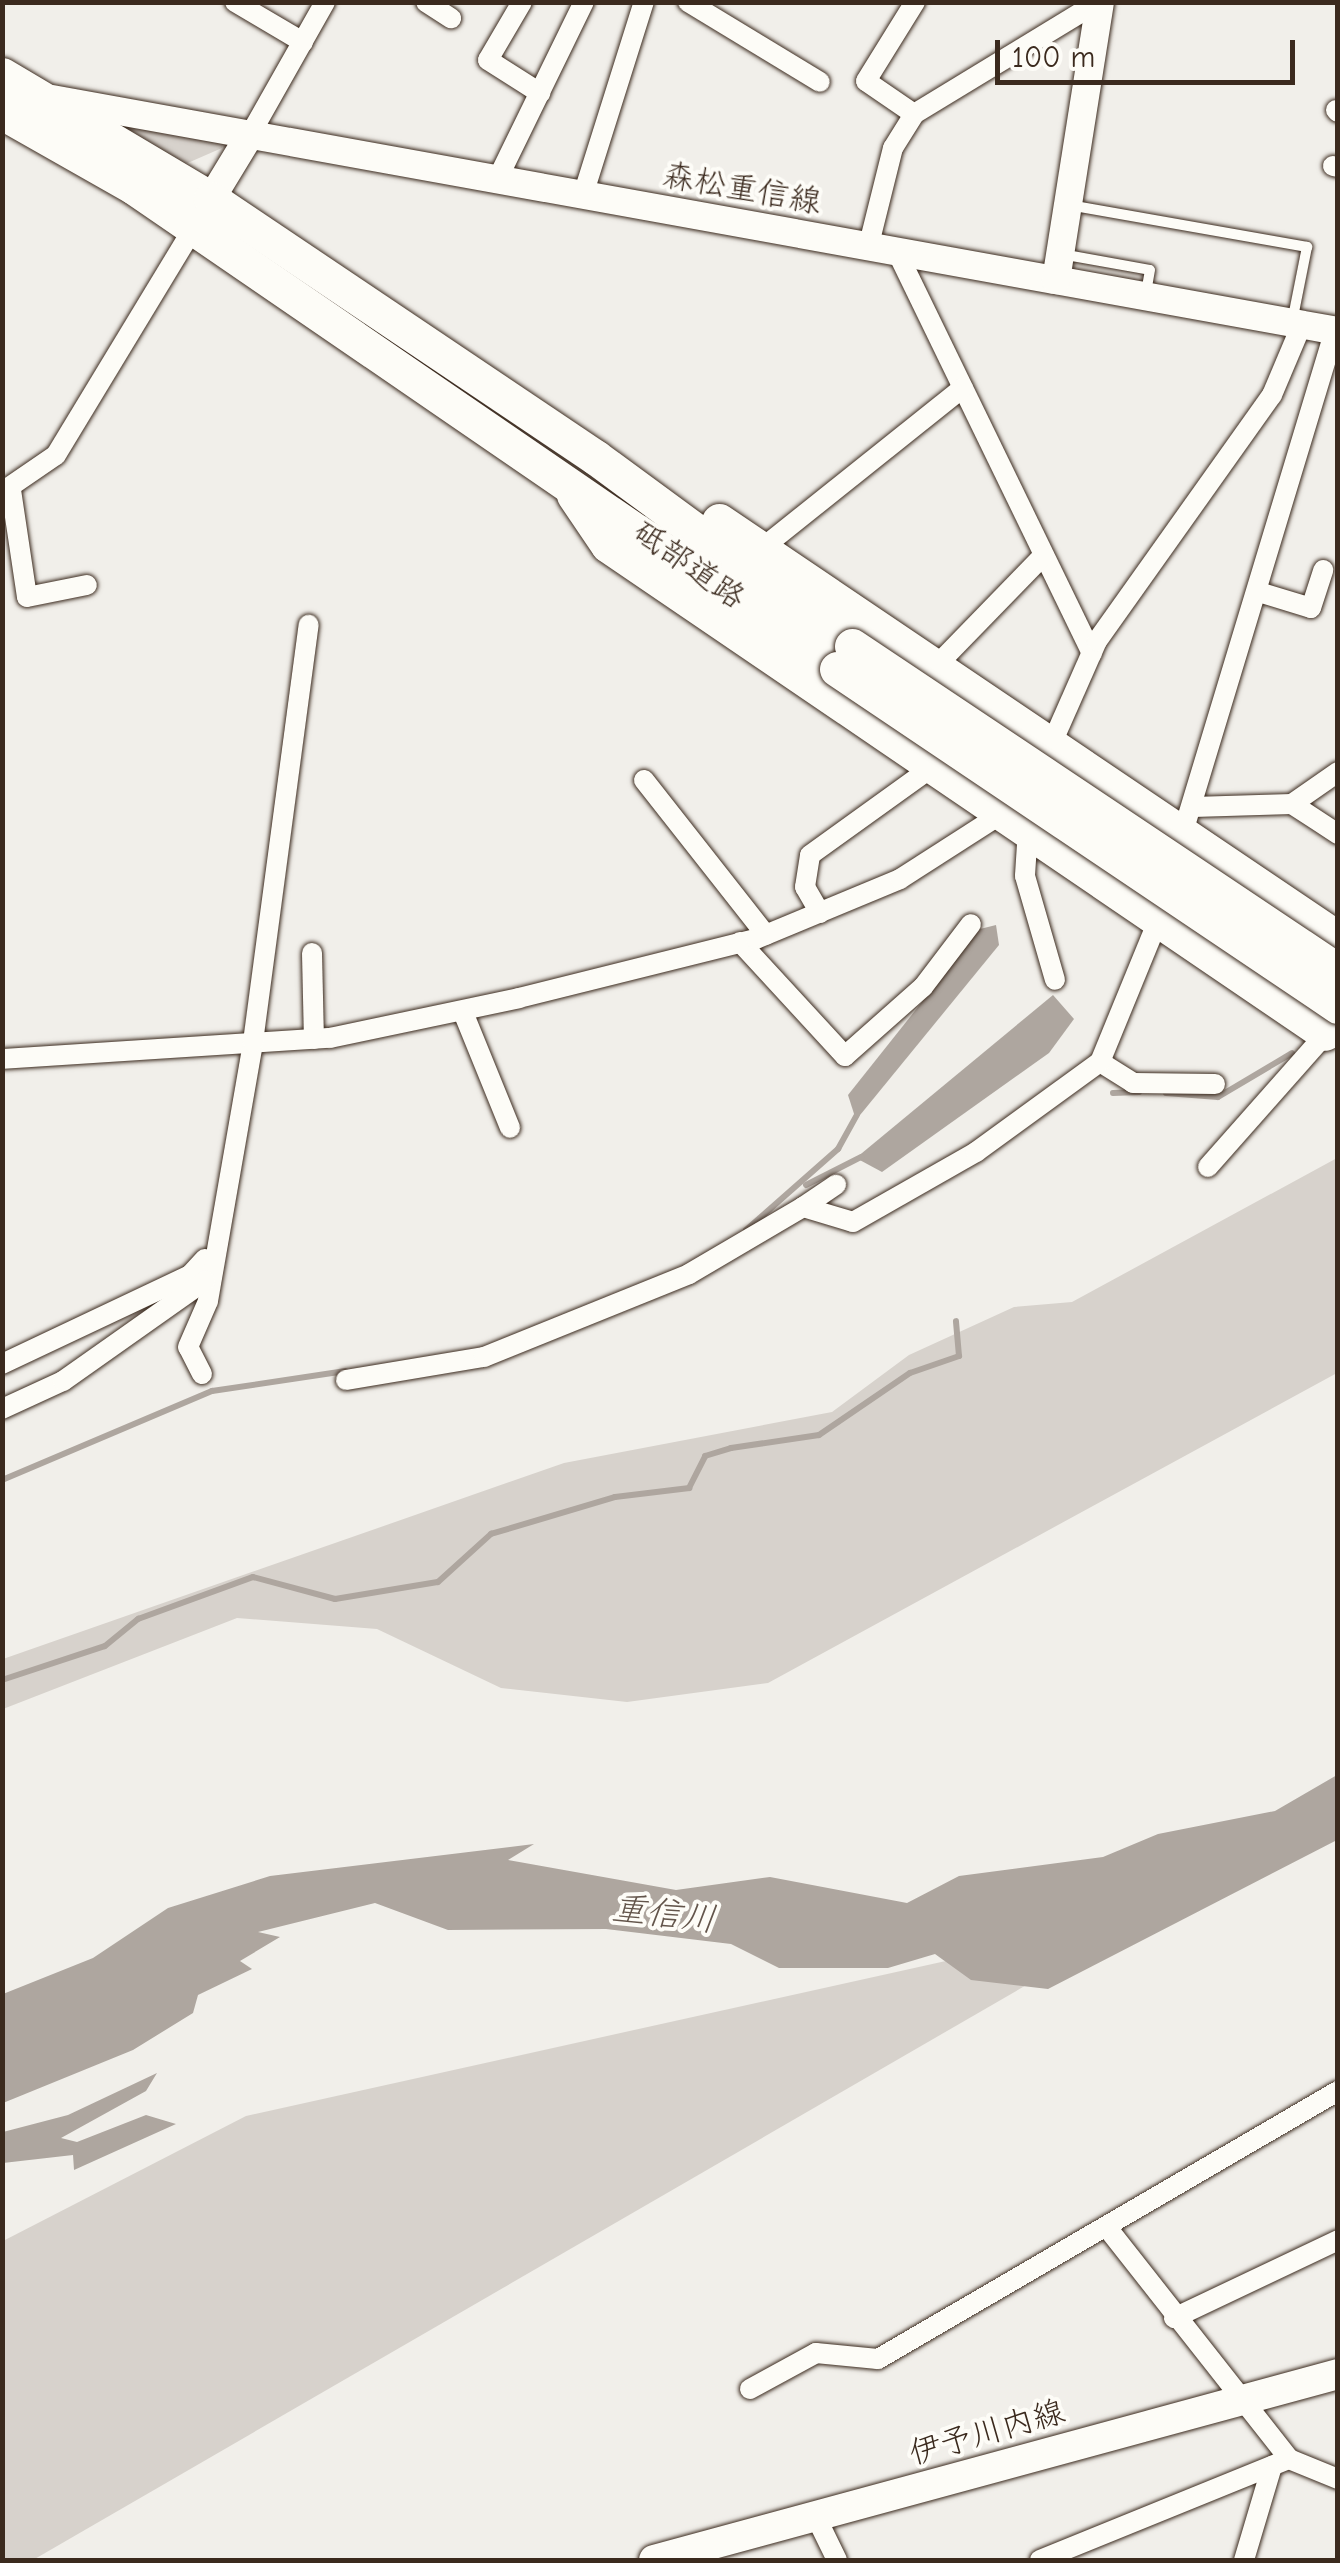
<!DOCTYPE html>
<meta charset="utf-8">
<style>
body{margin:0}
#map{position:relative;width:1340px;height:2563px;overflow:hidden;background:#f1efea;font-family:"Comic Neue","Klee One",sans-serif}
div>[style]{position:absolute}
.green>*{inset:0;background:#d7d2cc}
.water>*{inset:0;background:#aea69f}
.stream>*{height:6px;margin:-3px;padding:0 3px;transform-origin:3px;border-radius:3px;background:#aea69f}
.roads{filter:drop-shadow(0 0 2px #3b2a1e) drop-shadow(0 0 2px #3b2a1e)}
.lane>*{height:10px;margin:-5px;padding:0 5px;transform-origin:5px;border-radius:5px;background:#fdfcf7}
.street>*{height:20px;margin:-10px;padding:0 10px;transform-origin:10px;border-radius:10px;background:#fdfcf7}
.secondary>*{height:28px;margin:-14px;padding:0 14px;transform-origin:14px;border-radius:14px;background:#fdfcf7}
.primary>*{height:30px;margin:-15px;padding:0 15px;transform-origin:15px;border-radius:15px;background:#fdfcf7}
.highway>*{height:35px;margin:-17.5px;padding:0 17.5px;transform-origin:17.5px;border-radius:17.5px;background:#fdfcf7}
.bridges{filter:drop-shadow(0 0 2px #3b2a1e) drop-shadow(0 0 2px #3b2a1e)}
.highway-bridge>*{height:35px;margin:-17.5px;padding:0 17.5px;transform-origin:17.5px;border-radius:17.5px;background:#fdfcf7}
span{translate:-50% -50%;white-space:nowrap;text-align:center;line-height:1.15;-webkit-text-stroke:8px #fdfcf7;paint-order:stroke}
.street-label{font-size:32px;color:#3b2a1e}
.water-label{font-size:35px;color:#63554b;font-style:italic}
.frame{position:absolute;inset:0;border:5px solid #3b2a1e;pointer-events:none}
.scale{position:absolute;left:995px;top:40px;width:300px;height:45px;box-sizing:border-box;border:5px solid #3b2a1e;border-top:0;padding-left:12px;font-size:30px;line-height:35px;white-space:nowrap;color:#3b2a1e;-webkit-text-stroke:8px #fdfcf7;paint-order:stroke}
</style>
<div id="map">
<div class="green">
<div style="clip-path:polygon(109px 116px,223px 143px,222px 148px,183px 165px)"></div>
<div style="clip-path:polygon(1337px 1158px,1337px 1373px,768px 1683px,627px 1702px,501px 1688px,377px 1629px,237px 1618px,3px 1709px,3px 1659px,564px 1463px,832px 1412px,909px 1355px,1014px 1307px,1072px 1302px)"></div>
<div style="clip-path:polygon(1144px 1917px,33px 2560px,3px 2560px,3px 2241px,246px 2116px)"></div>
</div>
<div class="water">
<div style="clip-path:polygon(996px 925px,999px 945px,856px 1120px,848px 1095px,980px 929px)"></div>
<div style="clip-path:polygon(1053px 995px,1074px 1019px,1049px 1053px,882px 1172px,856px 1158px)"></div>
<div style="clip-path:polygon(1337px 1775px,1337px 1840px,1048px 1989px,971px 1980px,935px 1954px,888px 1968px,779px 1968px,731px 1944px,606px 1929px,448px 1930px,375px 1903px,258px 1932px,280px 1937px,240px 1961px,252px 1969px,198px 1995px,193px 2013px,133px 2050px,3px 2103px,3px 1994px,93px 1958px,168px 1908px,270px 1876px,534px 1844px,508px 1860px,676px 1890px,770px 1877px,907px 1903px,959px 1876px,1103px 1857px,1158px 1834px,1275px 1811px)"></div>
<div style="clip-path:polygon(157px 2073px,146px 2091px,61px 2138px,77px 2142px,146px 2115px,176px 2124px,74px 2170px,73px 2155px,3px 2163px,3px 2132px,68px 2115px)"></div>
</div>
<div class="stream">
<div style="left:1113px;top:1093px;width:26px;rotate:-2deg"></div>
<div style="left:1166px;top:1093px;width:52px;rotate:4.4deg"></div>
<div style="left:1218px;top:1097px;width:86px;rotate:-30.7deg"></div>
<div style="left:806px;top:1185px;width:62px;rotate:-27deg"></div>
<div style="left:746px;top:1230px;width:123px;rotate:-41.4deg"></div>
<div style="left:838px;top:1149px;width:39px;rotate:-61deg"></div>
<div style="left:2px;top:1480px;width:228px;rotate:-23deg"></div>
<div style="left:212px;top:1391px;width:135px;rotate:-8.5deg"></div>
<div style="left:2px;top:1680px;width:108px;rotate:-18.3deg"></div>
<div style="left:105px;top:1646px;width:43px;rotate:-39.3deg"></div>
<div style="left:138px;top:1619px;width:122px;rotate:-20.1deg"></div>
<div style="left:253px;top:1577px;width:85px;rotate:15deg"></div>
<div style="left:335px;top:1599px;width:104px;rotate:-9.4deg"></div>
<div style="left:438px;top:1582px;width:72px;rotate:-42.2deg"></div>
<div style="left:491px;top:1534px;width:129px;rotate:-16.6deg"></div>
<div style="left:615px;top:1497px;width:75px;rotate:-6.9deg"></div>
<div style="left:689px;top:1488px;width:36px;rotate:-63deg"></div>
<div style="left:705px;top:1456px;width:27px;rotate:-17deg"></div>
<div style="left:731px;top:1448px;width:89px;rotate:-8.4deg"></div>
<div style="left:819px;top:1435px;width:110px;rotate:-34.3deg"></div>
<div style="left:910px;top:1373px;width:52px;rotate:-19.1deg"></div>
<div style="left:959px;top:1356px;width:35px;rotate:-95deg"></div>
</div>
<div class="roads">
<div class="lane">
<div style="left:1069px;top:205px;width:242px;rotate:10deg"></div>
<div style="left:1307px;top:247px;width:76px;rotate:101.3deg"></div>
<div style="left:1061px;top:254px;width:90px;rotate:10.2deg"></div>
<div style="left:1150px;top:270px;width:22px;rotate:100deg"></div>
</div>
<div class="street">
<div style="left:235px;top:2px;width:79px;rotate:30.5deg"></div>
<div style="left:426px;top:2px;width:30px;rotate:33deg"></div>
<div style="left:522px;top:2px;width:67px;rotate:120.4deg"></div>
<div style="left:488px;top:60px;width:62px;rotate:32.4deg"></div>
<div style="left:688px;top:2px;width:154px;rotate:31.2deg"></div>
<div style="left:1336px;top:110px;width:3px;rotate:45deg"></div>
<div style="left:914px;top:114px;width:58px;rotate:-145.5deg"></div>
<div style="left:866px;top:81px;width:93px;rotate:-58.2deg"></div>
<div style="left:251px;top:133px;width:150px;rotate:-60.5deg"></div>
<div style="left:1333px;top:166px;width:5px;rotate:11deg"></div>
<div style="left:497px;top:180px;width:198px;rotate:-64deg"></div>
<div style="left:583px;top:195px;width:202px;rotate:-72.5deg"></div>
<div style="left:868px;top:248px;width:103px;rotate:-76deg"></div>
<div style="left:893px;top:148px;width:40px;rotate:-58deg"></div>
<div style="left:914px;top:114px;width:215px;rotate:-31.3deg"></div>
<div style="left:897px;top:252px;width:446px;rotate:64.1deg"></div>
<div style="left:11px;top:490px;width:108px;rotate:81.5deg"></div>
<div style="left:27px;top:597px;width:61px;rotate:-11.3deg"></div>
<div style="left:2px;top:492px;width:65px;rotate:-34.4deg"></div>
<div style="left:56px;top:455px;width:263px;rotate:-58.8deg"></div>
<div style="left:761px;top:549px;width:258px;rotate:-38.6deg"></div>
<div style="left:1262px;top:593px;width:51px;rotate:17deg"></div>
<div style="left:1311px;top:608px;width:40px;rotate:-72deg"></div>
<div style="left:934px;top:668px;width:156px;rotate:-45.8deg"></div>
<div style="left:1048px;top:752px;width:121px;rotate:-66.2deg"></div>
<div style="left:1097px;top:641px;width:302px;rotate:-54.6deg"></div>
<div style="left:1272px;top:395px;width:77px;rotate:-67.1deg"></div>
<div style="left:644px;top:780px;width:197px;rotate:51.8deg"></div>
<div style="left:1292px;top:804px;width:55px;rotate:33.1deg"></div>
<div style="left:1193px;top:807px;width:99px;rotate:-1.7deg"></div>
<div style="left:1292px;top:804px;width:56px;rotate:-34.8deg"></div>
<div style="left:1028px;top:829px;width:47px;rotate:93.7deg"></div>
<div style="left:1025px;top:876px;width:108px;rotate:73.9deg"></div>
<div style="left:1180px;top:842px;width:535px;rotate:-73.16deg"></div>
<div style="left:820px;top:913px;width:30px;rotate:-120deg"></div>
<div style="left:805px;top:887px;width:32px;rotate:-81deg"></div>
<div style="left:810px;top:855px;width:153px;rotate:-35.7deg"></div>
<div style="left:740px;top:942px;width:155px;rotate:47.4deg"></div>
<div style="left:845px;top:1056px;width:104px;rotate:-41.5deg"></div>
<div style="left:923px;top:987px;width:79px;rotate:-52.7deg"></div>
<div style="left:312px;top:953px;width:86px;rotate:88.7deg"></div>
<div style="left:463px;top:1012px;width:125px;rotate:67.9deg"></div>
<div style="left:2px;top:1059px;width:329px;rotate:-3.7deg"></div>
<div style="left:330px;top:1038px;width:193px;rotate:-11.9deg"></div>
<div style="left:519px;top:998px;width:244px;rotate:-14deg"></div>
<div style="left:756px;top:939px;width:156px;rotate:-22.6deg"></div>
<div style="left:900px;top:879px;width:130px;rotate:-32.7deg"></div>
<div style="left:1100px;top:1062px;width:39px;rotate:32deg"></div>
<div style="left:1133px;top:1083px;width:82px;rotate:0.7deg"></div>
<div style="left:1208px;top:1167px;width:187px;rotate:-48.5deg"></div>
<div style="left:803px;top:1207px;width:40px;rotate:-34deg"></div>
<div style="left:2px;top:1364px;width:208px;rotate:-25.3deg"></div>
<div style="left:190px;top:1275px;width:22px;rotate:-47deg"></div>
<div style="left:202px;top:1374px;width:30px;rotate:-117deg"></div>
<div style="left:188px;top:1347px;width:50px;rotate:-66.5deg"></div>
<div style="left:208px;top:1301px;width:263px;rotate:-80.1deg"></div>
<div style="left:253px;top:1042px;width:421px;rotate:-82.4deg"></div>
<div style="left:346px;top:1380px;width:140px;rotate:-9.5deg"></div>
<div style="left:484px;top:1357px;width:221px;rotate:-22deg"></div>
<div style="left:689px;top:1274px;width:132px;rotate:-30.4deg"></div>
<div style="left:803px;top:1207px;width:52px;rotate:16.7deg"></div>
<div style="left:853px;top:1222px;width:142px;rotate:-29.6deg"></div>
<div style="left:976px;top:1152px;width:153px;rotate:-36deg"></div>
<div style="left:1100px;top:1062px;width:161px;rotate:-67.7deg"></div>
<div style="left:2px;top:1409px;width:67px;rotate:-24.7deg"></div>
<div style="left:63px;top:1381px;width:174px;rotate:-35.2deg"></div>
<div style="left:1109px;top:2230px;width:291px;rotate:51.8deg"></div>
<div style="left:1289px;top:2459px;width:53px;rotate:22.2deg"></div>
<div style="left:1174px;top:2318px;width:182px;rotate:-25.4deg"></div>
<div style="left:750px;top:2389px;width:75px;rotate:-28.6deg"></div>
<div style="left:816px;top:2353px;width:62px;rotate:5.5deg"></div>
<div style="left:878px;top:2359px;width:532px;rotate:-30.23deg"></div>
<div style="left:816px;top:2517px;width:48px;rotate:64deg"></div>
<div style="left:1040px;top:2560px;width:269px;rotate:-22.1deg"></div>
<div style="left:1244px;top:2560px;width:98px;rotate:-73.4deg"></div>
</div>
<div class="secondary">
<div style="left:52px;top:99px;width:1307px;rotate:10.23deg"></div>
<div style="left:200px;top:217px;width:98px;rotate:-58.7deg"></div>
<div style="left:1056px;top:280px;width:281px;rotate:-81deg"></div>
</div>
<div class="primary">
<div style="left:654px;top:2560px;width:709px;rotate:-15.21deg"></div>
</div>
<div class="highway">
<div style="left:2px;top:75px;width:243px;rotate:30.7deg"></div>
<div style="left:211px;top:199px;width:463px;rotate:33.9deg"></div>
<div style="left:595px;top:457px;width:319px;rotate:36.3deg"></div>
<div style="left:2px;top:112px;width:152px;rotate:29.6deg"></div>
<div style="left:134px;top:187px;width:852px;rotate:34.44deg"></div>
<div style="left:574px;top:495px;width:60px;rotate:55.8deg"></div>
<div style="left:608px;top:545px;width:867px;rotate:34.24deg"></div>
<div style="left:719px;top:521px;width:747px;rotate:34.03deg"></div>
</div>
</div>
<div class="bridges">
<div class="highway-bridge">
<div style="left:852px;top:646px;width:585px;rotate:33.77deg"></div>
<div style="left:837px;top:669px;width:604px;rotate:33.93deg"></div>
</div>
</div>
<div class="street-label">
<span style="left:742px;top:189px;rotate:10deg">森松重信線</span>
<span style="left:689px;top:565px;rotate:35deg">砥部道路</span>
<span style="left:987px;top:2433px;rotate:-16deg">伊予川内線</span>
</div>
<div class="water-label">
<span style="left:664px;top:1914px;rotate:7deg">重信川</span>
</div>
<div class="frame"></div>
<div class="scale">100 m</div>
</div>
